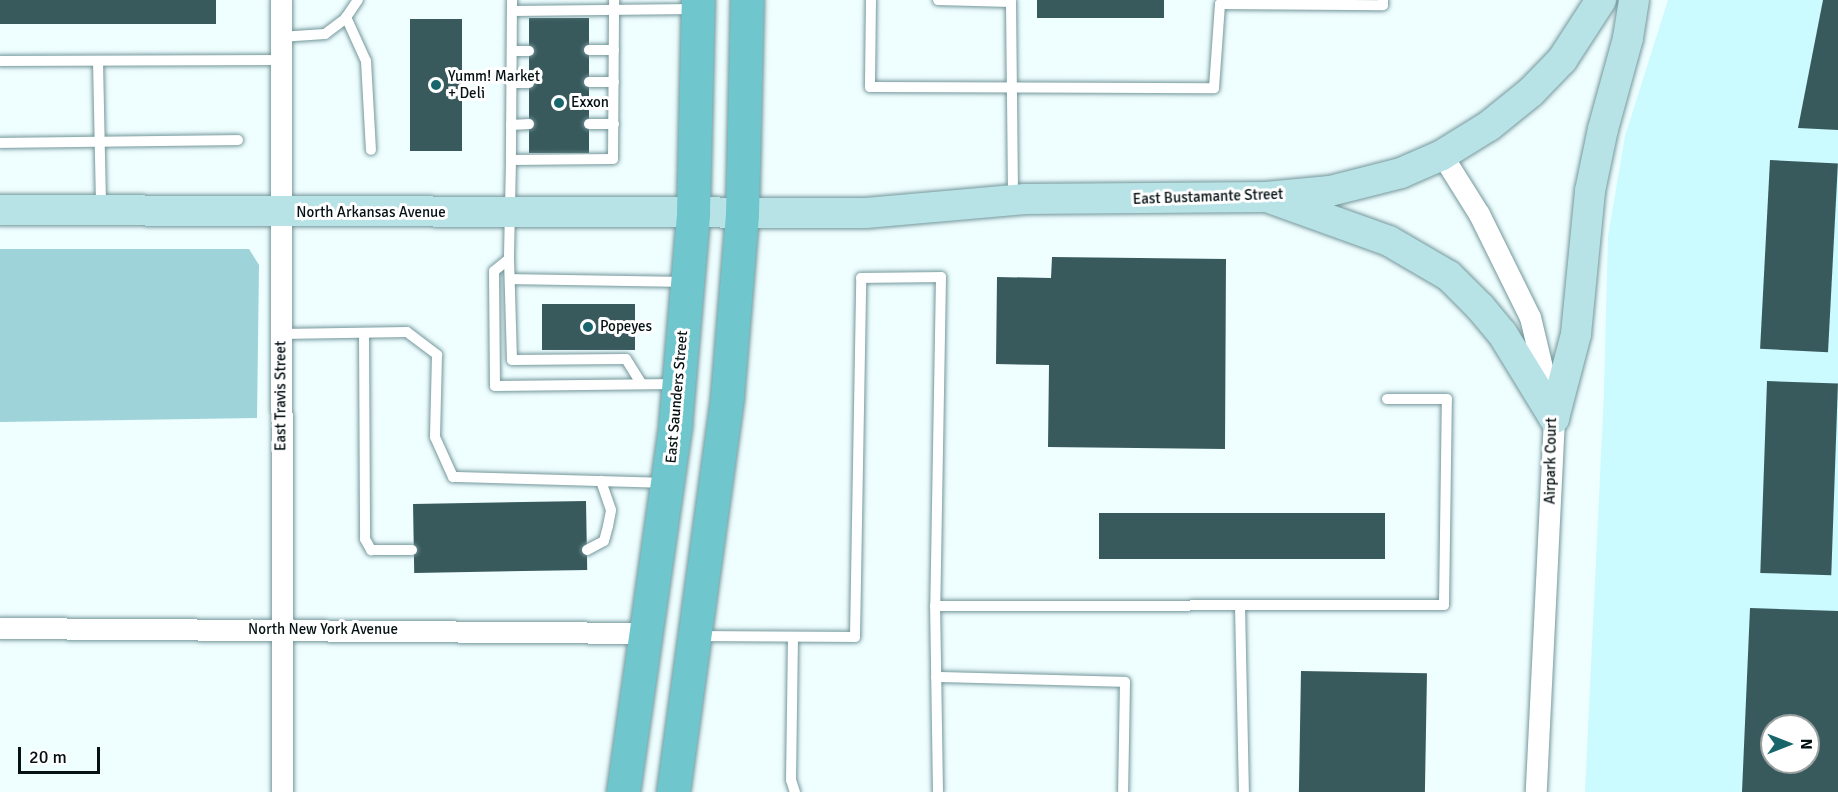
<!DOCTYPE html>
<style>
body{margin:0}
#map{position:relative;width:1838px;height:792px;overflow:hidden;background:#effeff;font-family:Signika,sans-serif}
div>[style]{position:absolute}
.built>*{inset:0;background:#cbfaff}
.green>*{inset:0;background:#9ed3d9}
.building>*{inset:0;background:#395a5d;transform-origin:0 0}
.roads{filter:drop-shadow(0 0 2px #74979b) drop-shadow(0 0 2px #74979b)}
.service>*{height:10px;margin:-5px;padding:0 5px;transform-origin:5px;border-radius:5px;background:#fff}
.minor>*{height:21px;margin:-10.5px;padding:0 10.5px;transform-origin:10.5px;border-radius:10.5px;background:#fff}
.secondary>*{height:30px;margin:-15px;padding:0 15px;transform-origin:15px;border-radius:15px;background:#b7e2e6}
.primary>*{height:33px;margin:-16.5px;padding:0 16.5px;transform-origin:16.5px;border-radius:16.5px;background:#6fc6cd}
.dots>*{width:16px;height:16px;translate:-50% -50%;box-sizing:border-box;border:3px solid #fff;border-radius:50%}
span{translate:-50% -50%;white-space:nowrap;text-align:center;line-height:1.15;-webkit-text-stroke:6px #fff;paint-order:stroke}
.poi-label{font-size:15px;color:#051113}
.left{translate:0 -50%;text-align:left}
.street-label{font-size:15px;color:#051113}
.north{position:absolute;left:1760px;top:714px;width:60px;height:60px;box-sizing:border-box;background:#fff;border:2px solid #9ba0a1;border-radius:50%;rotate:90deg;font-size:16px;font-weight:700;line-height:24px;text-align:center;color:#051113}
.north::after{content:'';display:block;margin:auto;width:21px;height:27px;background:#18666c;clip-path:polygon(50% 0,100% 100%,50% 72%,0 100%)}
.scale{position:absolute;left:18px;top:747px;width:82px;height:27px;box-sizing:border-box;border:3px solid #051113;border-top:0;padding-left:8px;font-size:18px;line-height:21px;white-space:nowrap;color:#051113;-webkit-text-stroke:4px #fff;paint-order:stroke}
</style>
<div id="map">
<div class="built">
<div style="clip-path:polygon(evenodd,1668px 0,1838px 0,1838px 792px,1585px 792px,1604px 392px,1608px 236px,1625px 136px,1668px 0,1772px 726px,1808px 726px,1808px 762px,1772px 762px,1772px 726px)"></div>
</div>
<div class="green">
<div style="clip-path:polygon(0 249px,249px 249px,259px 265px,257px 418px,0 422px)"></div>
</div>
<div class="building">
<div style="left:0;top:0;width:216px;height:24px"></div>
<div style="left:1037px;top:0;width:127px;height:18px"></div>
<div style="clip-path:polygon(1823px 0,1838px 0,1838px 130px,1798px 128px)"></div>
<div style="left:529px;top:18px;width:60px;height:135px"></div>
<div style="left:410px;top:19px;width:52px;height:132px"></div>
<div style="left:1770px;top:160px;width:68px;height:189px;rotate:3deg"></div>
<div style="clip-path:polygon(1052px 257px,1226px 259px,1225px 449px,1048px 447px,1049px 365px,996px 364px,997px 277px,1051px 278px)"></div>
<div style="left:542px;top:304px;width:93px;height:46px"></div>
<div style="left:1767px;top:381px;width:71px;height:192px;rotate:2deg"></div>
<div style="left:586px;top:501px;width:69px;height:173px;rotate:89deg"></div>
<div style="left:1099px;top:513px;width:286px;height:46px"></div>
<div style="clip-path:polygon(evenodd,1750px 608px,1838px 611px,1838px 792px,1742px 792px,1750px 608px,1772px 726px,1808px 726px,1808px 762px,1772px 762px,1772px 726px)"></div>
<div style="left:1301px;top:671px;width:126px;height:121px;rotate:1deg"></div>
</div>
<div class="roads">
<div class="service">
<div style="left:512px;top:0;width:160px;rotate:90.4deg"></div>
<div style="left:511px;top:160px;width:102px;rotate:-0.6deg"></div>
<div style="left:613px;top:159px;width:159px;rotate:-89.6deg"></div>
<div style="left:871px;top:0;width:87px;rotate:90.7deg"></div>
<div style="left:870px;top:87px;width:344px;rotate:0.2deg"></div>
<div style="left:1214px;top:88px;width:84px;rotate:-85.9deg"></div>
<div style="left:1220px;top:4px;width:163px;rotate:0.4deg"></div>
<div style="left:1383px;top:5px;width:5px;rotate:-90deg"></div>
<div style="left:938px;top:0;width:73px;rotate:1.6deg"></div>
<div style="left:1011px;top:2px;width:196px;rotate:89.4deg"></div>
<div style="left:512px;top:11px;width:182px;rotate:-0.6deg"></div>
<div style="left:346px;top:17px;width:48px;rotate:65.6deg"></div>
<div style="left:366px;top:61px;width:89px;rotate:86.8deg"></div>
<div style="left:280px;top:37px;width:45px;rotate:-3.8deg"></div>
<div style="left:325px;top:34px;width:25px;rotate:-37deg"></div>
<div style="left:345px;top:19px;width:23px;rotate:-56deg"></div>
<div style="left:589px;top:50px;width:25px"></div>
<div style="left:512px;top:51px;width:17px"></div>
<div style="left:0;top:61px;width:280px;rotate:-0.2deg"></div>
<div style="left:98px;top:61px;width:146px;rotate:88.8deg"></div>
<div style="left:589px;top:82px;width:25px"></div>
<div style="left:511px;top:83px;width:18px"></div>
<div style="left:589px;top:124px;width:25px"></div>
<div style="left:511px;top:125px;width:18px;rotate:-3deg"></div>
<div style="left:0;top:143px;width:238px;rotate:-0.7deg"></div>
<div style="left:511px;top:160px;width:99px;rotate:91.2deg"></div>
<div style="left:509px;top:259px;width:19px;rotate:141deg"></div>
<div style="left:494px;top:271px;width:115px;rotate:89.5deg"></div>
<div style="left:495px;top:386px;width:180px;rotate:-0.6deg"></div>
<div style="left:509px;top:259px;width:101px;rotate:88.3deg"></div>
<div style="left:512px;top:360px;width:114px;rotate:-0.5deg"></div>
<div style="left:626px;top:359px;width:28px;rotate:58deg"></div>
<div style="left:510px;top:279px;width:173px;rotate:1deg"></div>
<div style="left:364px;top:333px;width:206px;rotate:89.7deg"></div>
<div style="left:365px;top:539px;width:13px;rotate:61deg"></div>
<div style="left:371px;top:550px;width:41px"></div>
<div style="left:280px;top:334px;width:127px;rotate:-0.9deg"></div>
<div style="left:407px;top:332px;width:38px;rotate:37deg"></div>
<div style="left:437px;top:355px;width:82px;rotate:91.4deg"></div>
<div style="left:435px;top:437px;width:44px;rotate:65.8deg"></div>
<div style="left:453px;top:477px;width:211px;rotate:1.6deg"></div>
<div style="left:587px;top:550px;width:19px;rotate:-28deg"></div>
<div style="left:604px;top:541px;width:16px;rotate:-75deg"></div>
<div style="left:608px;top:526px;width:16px;rotate:-79deg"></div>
<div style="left:611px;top:510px;width:31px;rotate:-109deg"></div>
<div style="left:1240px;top:605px;width:187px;rotate:88.8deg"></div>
<div style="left:699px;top:636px;width:156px;rotate:0.4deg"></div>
<div style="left:855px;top:637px;width:359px;rotate:-89deg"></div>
<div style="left:861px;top:278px;width:80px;rotate:-0.7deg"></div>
<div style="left:941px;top:277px;width:329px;rotate:91deg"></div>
<div style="left:793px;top:637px;width:143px;rotate:90.8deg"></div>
<div style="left:791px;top:780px;width:13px;rotate:72deg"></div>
<div style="left:936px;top:677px;width:189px;rotate:1.5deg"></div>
<div style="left:1125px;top:682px;width:110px;rotate:91deg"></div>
<div style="left:938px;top:792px;width:186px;rotate:-90.9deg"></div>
<div style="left:935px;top:606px;width:509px;rotate:-0.11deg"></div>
<div style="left:1444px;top:605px;width:206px;rotate:-89.2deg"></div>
<div style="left:1447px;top:399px;width:60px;rotate:180deg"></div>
</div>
<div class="minor">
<div style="left:281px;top:0;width:792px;rotate:89.93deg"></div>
<div style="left:1442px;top:155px;width:70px;rotate:57.9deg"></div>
<div style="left:1479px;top:214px;width:115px;rotate:63.7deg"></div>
<div style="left:1530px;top:317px;width:104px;rotate:76.6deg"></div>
<div style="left:1554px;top:418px;width:374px;rotate:92.8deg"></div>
<div style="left:0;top:628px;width:646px;rotate:0.44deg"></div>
</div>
<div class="secondary">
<div style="left:1272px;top:199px;width:124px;rotate:19.7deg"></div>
<div style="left:1389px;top:241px;width:69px;rotate:30.3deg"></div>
<div style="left:1449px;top:276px;width:44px;rotate:45deg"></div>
<div style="left:1480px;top:307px;width:34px;rotate:50deg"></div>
<div style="left:1502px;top:333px;width:100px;rotate:58.5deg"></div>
<div style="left:0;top:210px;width:866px;rotate:0.2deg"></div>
<div style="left:866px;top:213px;width:160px;rotate:-5deg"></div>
<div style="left:1025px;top:199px;width:241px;rotate:-0.5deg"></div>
<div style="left:1266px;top:197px;width:64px;rotate:-5.4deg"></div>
<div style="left:1330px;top:191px;width:73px;rotate:-14.2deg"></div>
<div style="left:1401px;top:173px;width:45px;rotate:-23.7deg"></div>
<div style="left:1442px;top:155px;width:55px;rotate:-31.7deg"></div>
<div style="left:1489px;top:126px;width:54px;rotate:-39deg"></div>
<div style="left:1531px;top:92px;width:45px;rotate:-45.9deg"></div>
<div style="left:1562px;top:60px;width:72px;rotate:-57deg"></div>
<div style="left:1554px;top:418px;width:87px;rotate:-75.3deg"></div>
<div style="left:1576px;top:334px;width:144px;rotate:-84.4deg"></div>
<div style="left:1590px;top:191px;width:63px;rotate:-78.2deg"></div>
<div style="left:1603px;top:129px;width:94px;rotate:-74.6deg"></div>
<div style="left:1628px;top:38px;width:38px;rotate:-81deg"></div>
</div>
<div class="primary">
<div style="left:623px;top:792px;width:371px;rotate:-81.9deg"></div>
<div style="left:675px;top:425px;width:213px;rotate:-85.1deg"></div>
<div style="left:693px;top:213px;width:213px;rotate:-88.7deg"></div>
<div style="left:673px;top:792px;width:399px;rotate:-82.2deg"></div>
<div style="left:727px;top:397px;width:184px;rotate:-85.3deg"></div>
<div style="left:742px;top:214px;width:214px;rotate:-88.7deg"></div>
</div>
</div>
<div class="dots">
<div style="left:436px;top:85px;background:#18666c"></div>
<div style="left:559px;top:103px;background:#18666c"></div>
<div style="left:588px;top:327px;background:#18666c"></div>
</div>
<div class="poi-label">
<span class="left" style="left:448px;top:85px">Yumm! Market<br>+ Deli</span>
<span class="left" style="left:571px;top:103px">Exxon</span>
<span class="left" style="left:600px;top:327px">Popeyes</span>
</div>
<div class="street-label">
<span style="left:1208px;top:197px;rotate:-2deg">East Bustamante Street</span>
<span style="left:371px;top:213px">North Arkansas Avenue</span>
<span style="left:281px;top:396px;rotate:-90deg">East Travis Street</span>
<span style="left:677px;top:397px;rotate:-85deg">East Saunders Street</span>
<span style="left:1551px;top:461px;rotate:-89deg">Airpark Court</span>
<span style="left:323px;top:630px">North New York Avenue</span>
</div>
<div class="north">N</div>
<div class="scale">20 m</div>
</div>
